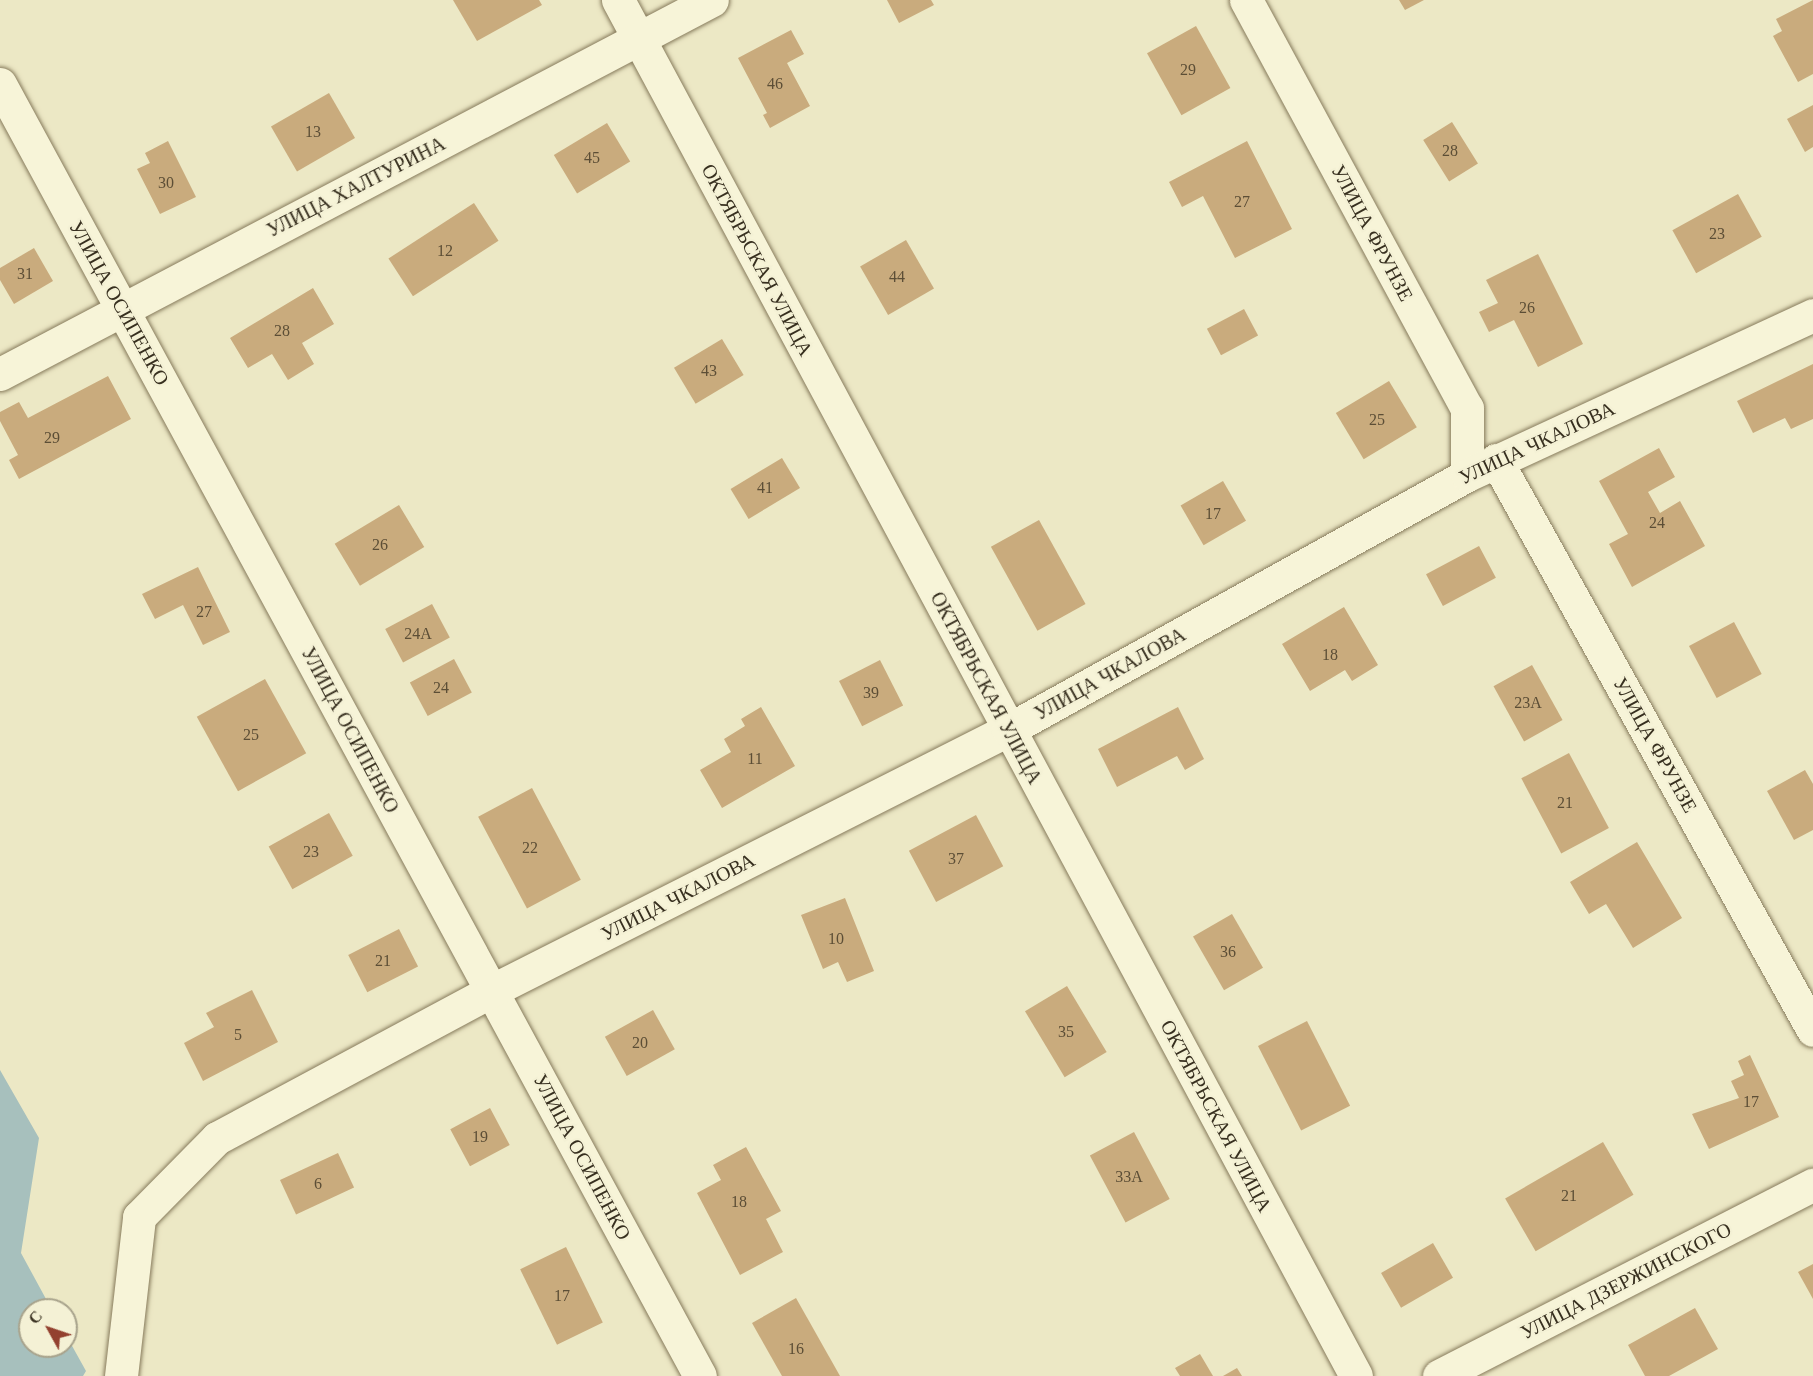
<!DOCTYPE html>
<meta charset="utf-8">
<style>
body{margin:0}
#map{position:relative;width:1813px;height:1376px;overflow:hidden;background:#ece8c5;font-family:"Times New Roman",serif}
div>[style]{position:absolute}
.water>*{inset:0;background:#a7c0bd}
.building>*{inset:0;background:#c9ab7d;transform-origin:0 0}
.roads{filter:drop-shadow(0 0 2px #877b5c) drop-shadow(0 0 2px #877b5c)}
.minor>*{height:33px;margin:-16.5px;padding:0 16.5px;transform-origin:16.5px;border-radius:16.5px;background:#f7f4d8}
span{translate:-50% -50%;white-space:nowrap;text-align:center;line-height:1.15;-webkit-text-stroke:4.5px #f4f1d5;paint-order:stroke}
.number-label{font-size:16px;color:#5c4e36}
.number-label span{-webkit-text-stroke-width:0}
.street-label{font-size:20px;color:#372f1f}
.north{position:absolute;left:18px;top:1298px;width:60px;height:60px;box-sizing:border-box;background:#f4f1d5;border:2px solid #a8a38c;border-radius:50%;rotate:310deg;font-size:16px;font-weight:700;line-height:24px;text-align:center;color:#372f1f}
.north::after{content:'';display:block;margin:auto;width:21px;height:27px;background:#93412f;clip-path:polygon(50% 0,100% 100%,50% 72%,0 100%)}
</style>
<div id="map">
<div class="water">
<div style="clip-path:polygon(0 1070px,39px 1138px,21px 1253px,52px 1310px,30px 1310px,30px 1346px,66px 1346px,66px 1335px,86px 1371px,83px 1376px,0 1376px)"></div>
</div>
<div class="building">
<div style="clip-path:polygon(453px 0,539px 0,542px 5px,477px 41px)"></div>
<div style="clip-path:polygon(887px 0,931px 0,934px 5px,899px 23px)"></div>
<div style="clip-path:polygon(1399px 0,1424px 0,1405px 10px)"></div>
<div style="clip-path:polygon(1813px 0,1813px 74px,1798px 82px,1773px 36px,1782px 31px,1776px 19px)"></div>
<div style="left:1196px;top:26px;width:71px;height:56px;rotate:61deg"></div>
<div style="clip-path:polygon(791px 30px,804px 54px,787px 63px,810px 106px,770px 128px,763px 115px,767px 113px,738px 58px)"></div>
<div style="left:329px;top:93px;width:52px;height:67px;rotate:60deg"></div>
<div style="clip-path:polygon(1813px 105px,1813px 147px,1805px 152px,1787px 119px)"></div>
<div style="left:1452px;top:122px;width:49px;height:34px;rotate:58deg"></div>
<div style="left:607px;top:123px;width:45px;height:62px;rotate:59deg"></div>
<div style="clip-path:polygon(168px 141px,196px 197px,160px 214px,137px 169px,150px 163px,145px 153px)"></div>
<div style="clip-path:polygon(1247px 141px,1292px 229px,1235px 258px,1203px 196px,1182px 207px,1169px 182px)"></div>
<div style="left:1738px;top:194px;width:49px;height:75px;rotate:61deg"></div>
<div style="left:474px;top:203px;width:45px;height:102px;rotate:57deg"></div>
<div style="left:906px;top:240px;width:56px;height:53px;rotate:60deg"></div>
<div style="clip-path:polygon(34px 248px,53px 281px,14px 304px,0 280px,0 268px)"></div>
<div style="clip-path:polygon(1538px 254px,1583px 344px,1538px 367px,1514px 320px,1489px 332px,1479px 312px,1498px 303px,1486px 280px)"></div>
<div style="clip-path:polygon(313px 288px,334px 324px,302px 343px,314px 364px,288px 380px,272px 354px,248px 368px,230px 338px)"></div>
<div style="left:1244px;top:309px;width:30px;height:42px;rotate:62deg"></div>
<div style="left:722px;top:339px;width:42px;height:56px;rotate:59deg"></div>
<div style="clip-path:polygon(1813px 364px,1813px 419px,1791px 429px,1785px 418px,1753px 433px,1737px 401px)"></div>
<div style="clip-path:polygon(108px 376px,131px 419px,19px 479px,9px 460px,18px 455px,0 421px,0 412px,19px 402px,28px 418px)"></div>
<div style="left:1389px;top:381px;width:54px;height:62px;rotate:59deg"></div>
<div style="clip-path:polygon(1659px 448px,1675px 477px,1648px 492px,1660px 513px,1680px 501px,1705px 546px,1632px 587px,1609px 544px,1628px 534px,1599px 481px)"></div>
<div style="left:782px;top:458px;width:35px;height:60px;rotate:59deg"></div>
<div style="left:1223px;top:481px;width:46px;height:49px;rotate:60deg"></div>
<div style="left:399px;top:505px;width:49px;height:75px;rotate:59deg"></div>
<div style="left:1039px;top:520px;width:96px;height:55px;rotate:61deg"></div>
<div style="left:1479px;top:546px;width:36px;height:60px;rotate:62deg"></div>
<div style="clip-path:polygon(198px 567px,230px 632px,203px 645px,183px 605px,155px 619px,142px 594px)"></div>
<div style="left:432px;top:604px;width:38px;height:53px;rotate:62deg"></div>
<div style="clip-path:polygon(1344px 607px,1378px 665px,1352px 681px,1345px 670px,1310px 691px,1282px 644px)"></div>
<div style="left:1734px;top:622px;width:59px;height:51px;rotate:62deg"></div>
<div style="left:454px;top:659px;width:38px;height:50px;rotate:62deg"></div>
<div style="left:880px;top:660px;width:51px;height:46px;rotate:63deg"></div>
<div style="left:1532px;top:665px;width:63px;height:44px;rotate:61deg"></div>
<div style="left:265px;top:679px;width:85px;height:78px;rotate:61deg"></div>
<div style="clip-path:polygon(761px 707px,795px 766px,722px 808px,700px 770px,731px 752px,724px 739px,745px 726px,741px 719px)"></div>
<div style="clip-path:polygon(1178px 707px,1204px 759px,1185px 770px,1177px 756px,1117px 787px,1098px 749px)"></div>
<div style="left:1569px;top:753px;width:85px;height:54px;rotate:62deg"></div>
<div style="clip-path:polygon(1805px 770px,1813px 784px,1813px 830px,1794px 840px,1767px 791px)"></div>
<div style="left:532px;top:788px;width:104px;height:61px;rotate:62deg"></div>
<div style="left:329px;top:813px;width:49px;height:69px;rotate:61deg"></div>
<div style="left:976px;top:815px;width:58px;height:76px;rotate:62deg"></div>
<div style="clip-path:polygon(1637px 842px,1682px 918px,1633px 948px,1606px 904px,1589px 914px,1570px 882px)"></div>
<div style="clip-path:polygon(845px 898px,874px 971px,847px 982px,838px 962px,823px 969px,801px 915px)"></div>
<div style="left:1232px;top:914px;width:62px;height:45px;rotate:60deg"></div>
<div style="left:399px;top:929px;width:42px;height:57px;rotate:63deg"></div>
<div style="left:1067px;top:986px;width:77px;height:49px;rotate:59deg"></div>
<div style="clip-path:polygon(252px 990px,278px 1042px,203px 1081px,184px 1043px,214px 1027px,206px 1013px)"></div>
<div style="left:653px;top:1010px;width:45px;height:55px;rotate:61deg"></div>
<div style="left:1307px;top:1021px;width:95px;height:55px;rotate:63deg"></div>
<div style="clip-path:polygon(1750px 1055px,1779px 1117px,1709px 1149px,1692px 1114px,1739px 1098px,1731px 1081px,1744px 1075px,1738px 1061px)"></div>
<div style="left:490px;top:1108px;width:42px;height:45px;rotate:62deg"></div>
<div style="left:1134px;top:1132px;width:76px;height:50px;rotate:62deg"></div>
<div style="left:1603px;top:1142px;width:61px;height:113px;rotate:60deg"></div>
<div style="clip-path:polygon(746px 1147px,781px 1211px,766px 1219px,783px 1252px,740px 1275px,697px 1193px,721px 1180px,713px 1165px)"></div>
<div style="left:338px;top:1153px;width:38px;height:64px;rotate:65deg"></div>
<div style="left:1433px;top:1243px;width:40px;height:60px;rotate:60deg"></div>
<div style="left:566px;top:1247px;width:84px;height:51px;rotate:64deg"></div>
<div style="clip-path:polygon(1813px 1264px,1813px 1299px,1798px 1272px)"></div>
<div style="clip-path:polygon(796px 1298px,840px 1376px,782px 1376px,752px 1323px)"></div>
<div style="clip-path:polygon(1695px 1308px,1718px 1349px,1669px 1376px,1645px 1376px,1628px 1345px)"></div>
<div style="clip-path:polygon(1200px 1354px,1213px 1376px,1180px 1376px,1175px 1368px)"></div>
<div style="clip-path:polygon(1237px 1368px,1242px 1376px,1223px 1376px)"></div>
</div>
<div class="roads">
<div class="minor">
<div style="left:618px;top:0;width:1561px;rotate:61.79deg"></div>
<div style="left:1246px;top:0;width:464px;rotate:61.6deg"></div>
<div style="left:1467px;top:408px;width:67px;rotate:90deg"></div>
<div style="left:0;top:84px;width:1469px;rotate:61.55deg"></div>
<div style="left:0;top:374px;width:804px;rotate:-27.71deg"></div>
<div style="left:1496px;top:460px;width:652px;rotate:60.92deg"></div>
<div style="left:121px;top:1376px;width:160px;rotate:-83.5deg"></div>
<div style="left:139px;top:1217px;width:111px;rotate:-45.4deg"></div>
<div style="left:217px;top:1138px;width:311px;rotate:-28.2deg"></div>
<div style="left:491px;top:991px;width:579px;rotate:-26.79deg"></div>
<div style="left:1008px;top:730px;width:525px;rotate:-29.05deg"></div>
<div style="left:1467px;top:475px;width:381px;rotate:-24.8deg"></div>
<div style="left:1439px;top:1376px;width:420px;rotate:-27.1deg"></div>
</div>
</div>
<div class="number-label">
<span style="left:1188px;top:70px">29</span>
<span style="left:775px;top:84px">46</span>
<span style="left:313px;top:132px">13</span>
<span style="left:1450px;top:151px">28</span>
<span style="left:592px;top:158px">45</span>
<span style="left:166px;top:183px">30</span>
<span style="left:1242px;top:202px">27</span>
<span style="left:1717px;top:234px">23</span>
<span style="left:445px;top:251px">12</span>
<span style="left:25px;top:274px">31</span>
<span style="left:897px;top:277px">44</span>
<span style="left:1527px;top:308px">26</span>
<span style="left:282px;top:331px">28</span>
<span style="left:709px;top:371px">43</span>
<span style="left:1377px;top:420px">25</span>
<span style="left:52px;top:438px">29</span>
<span style="left:765px;top:488px">41</span>
<span style="left:1213px;top:514px">17</span>
<span style="left:1657px;top:523px">24</span>
<span style="left:380px;top:545px">26</span>
<span style="left:204px;top:612px">27</span>
<span style="left:418px;top:634px">24А</span>
<span style="left:1330px;top:655px">18</span>
<span style="left:441px;top:688px">24</span>
<span style="left:871px;top:693px">39</span>
<span style="left:1528px;top:703px">23А</span>
<span style="left:251px;top:735px">25</span>
<span style="left:755px;top:759px">11</span>
<span style="left:1565px;top:803px">21</span>
<span style="left:530px;top:848px">22</span>
<span style="left:311px;top:852px">23</span>
<span style="left:956px;top:859px">37</span>
<span style="left:836px;top:939px">10</span>
<span style="left:1228px;top:952px">36</span>
<span style="left:383px;top:961px">21</span>
<span style="left:1066px;top:1032px">35</span>
<span style="left:238px;top:1035px">5</span>
<span style="left:640px;top:1043px">20</span>
<span style="left:1751px;top:1102px">17</span>
<span style="left:480px;top:1137px">19</span>
<span style="left:1129px;top:1177px">33А</span>
<span style="left:318px;top:1184px">6</span>
<span style="left:1569px;top:1196px">21</span>
<span style="left:739px;top:1202px">18</span>
<span style="left:562px;top:1296px">17</span>
<span style="left:796px;top:1349px">16</span>
</div>
<div class="street-label">
<span style="left:356px;top:187px;rotate:-27deg">УЛИЦА ХАЛТУРИНА</span>
<span style="left:1372px;top:233px;rotate:62deg">УЛИЦА ФРУНЗЕ</span>
<span style="left:757px;top:260px;rotate:62deg">ОКТЯБРЬСКАЯ УЛИЦА</span>
<span style="left:119px;top:303px;rotate:61deg">УЛИЦА ОСИПЕНКО</span>
<span style="left:1537px;top:443px;rotate:-25deg">УЛИЦА ЧКАЛОВА</span>
<span style="left:1110px;top:674px;rotate:-29deg">УЛИЦА ЧКАЛОВА</span>
<span style="left:986px;top:688px;rotate:62deg">ОКТЯБРЬСКАЯ УЛИЦА</span>
<span style="left:350px;top:730px;rotate:62deg">УЛИЦА ОСИПЕНКО</span>
<span style="left:1655px;top:745px;rotate:61deg">УЛИЦА ФРУНЗЕ</span>
<span style="left:678px;top:897px;rotate:-27deg">УЛИЦА ЧКАЛОВА</span>
<span style="left:1216px;top:1116px;rotate:62deg">ОКТЯБРЬСКАЯ УЛИЦА</span>
<span style="left:582px;top:1157px;rotate:62deg">УЛИЦА ОСИПЕНКО</span>
<span style="left:1626px;top:1281px;rotate:-27deg">УЛИЦА ДЗЕРЖИНСКОГО</span>
</div>
<div class="north">С</div>
</div>
